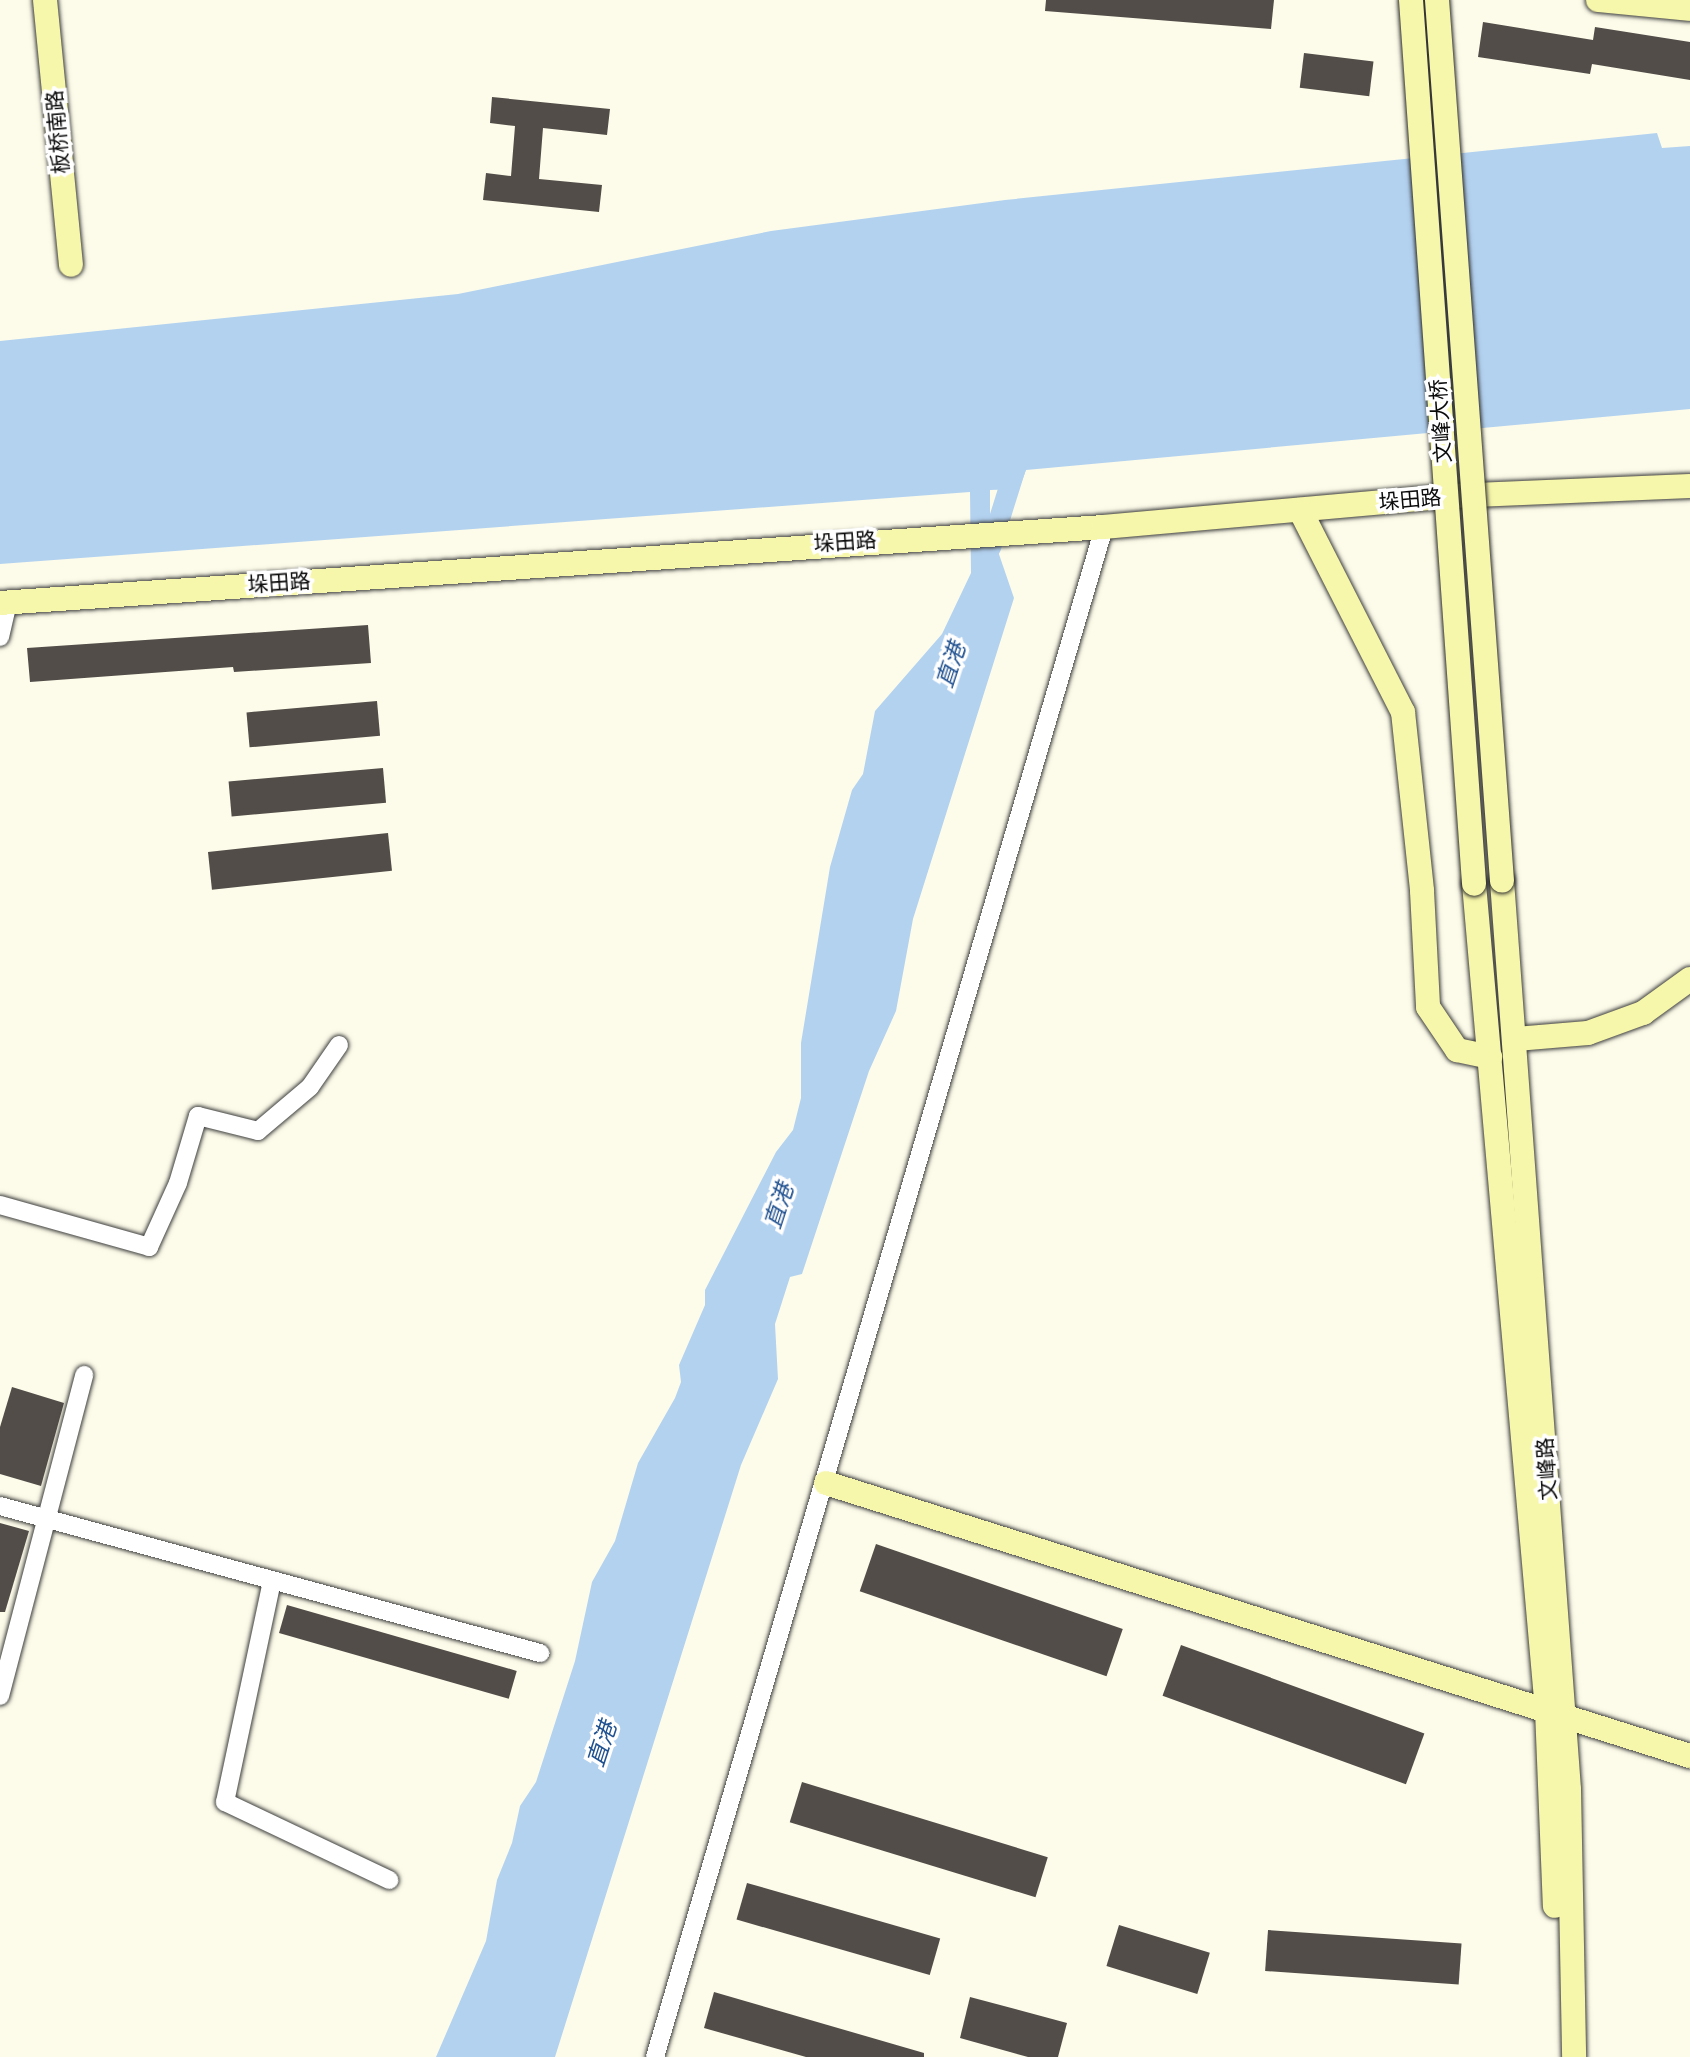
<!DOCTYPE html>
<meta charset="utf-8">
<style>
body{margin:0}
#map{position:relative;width:1690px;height:2057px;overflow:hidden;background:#fdfcea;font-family:Lora,"Noto Sans SC",serif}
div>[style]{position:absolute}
.water>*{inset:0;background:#b3d2f0}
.canal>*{height:21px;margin:-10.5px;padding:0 10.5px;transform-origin:10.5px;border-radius:10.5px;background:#b3d2f0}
.building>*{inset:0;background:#524d48;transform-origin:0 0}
.roads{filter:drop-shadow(0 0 2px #3e3e3e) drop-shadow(0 0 2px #3e3e3e)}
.street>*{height:18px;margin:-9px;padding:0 9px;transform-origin:9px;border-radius:9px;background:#fff}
.secondary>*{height:24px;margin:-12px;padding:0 12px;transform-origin:12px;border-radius:12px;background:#f7f7ab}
.bridges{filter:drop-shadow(0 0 2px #2d2d2d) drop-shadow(0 0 2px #2d2d2d)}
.secondary-bridge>*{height:24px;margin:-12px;padding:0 12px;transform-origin:12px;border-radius:12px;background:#f7f7ab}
span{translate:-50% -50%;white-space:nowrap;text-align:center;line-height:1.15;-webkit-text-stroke:7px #fff;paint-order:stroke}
.street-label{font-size:21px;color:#0b0b0b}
.water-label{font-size:23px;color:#215290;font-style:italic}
</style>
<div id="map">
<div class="water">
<div style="clip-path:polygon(1657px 133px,1662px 148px,1690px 146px,1690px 409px,1026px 470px,1019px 489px,990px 490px,990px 528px,1014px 598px,913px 919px,896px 1011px,869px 1071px,802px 1274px,790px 1277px,775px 1324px,778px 1379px,741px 1465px,555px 2057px,436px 2057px,486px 1941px,497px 1880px,512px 1843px,520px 1806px,536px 1782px,575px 1661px,592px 1582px,615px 1541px,638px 1463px,675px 1398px,681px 1382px,679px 1365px,705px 1305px,705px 1290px,776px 1152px,793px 1130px,801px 1098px,801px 1043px,830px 867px,852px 790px,863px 774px,875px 711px,942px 634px,971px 573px,970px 492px,0 564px,0 341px,458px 294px,771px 231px,1005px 200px)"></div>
</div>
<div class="canal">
<div style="left:990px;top:547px;width:87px;rotate:-72.6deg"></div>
</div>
<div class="building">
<div style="clip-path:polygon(1046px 0,1274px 0,1271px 29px,1045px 11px)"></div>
<div style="clip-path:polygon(1483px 22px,1593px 40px,1595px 27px,1690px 42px,1690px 80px,1592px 64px,1590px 74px,1478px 57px)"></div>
<div style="left:1304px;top:53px;width:70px;height:35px;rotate:7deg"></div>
<div style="clip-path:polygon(492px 97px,610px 109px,607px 135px,543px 128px,539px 179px,602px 185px,599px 212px,483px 200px,486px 173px,511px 176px,515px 126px,490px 123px)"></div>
<div style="clip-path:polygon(368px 625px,371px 663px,234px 672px,233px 667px,30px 682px,27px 648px)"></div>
<div style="left:377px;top:701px;width:35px;height:131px;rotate:85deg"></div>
<div style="left:383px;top:768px;width:35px;height:155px;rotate:85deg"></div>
<div style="left:388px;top:833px;width:38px;height:181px;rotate:84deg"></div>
<div style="clip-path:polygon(12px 1387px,64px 1403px,41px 1486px,0 1474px,0 1427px)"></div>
<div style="clip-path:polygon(0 1523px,29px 1531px,5px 1612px,0 1612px)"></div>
<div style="left:876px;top:1544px;width:261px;height:50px;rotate:19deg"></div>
<div style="left:287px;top:1605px;width:239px;height:29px;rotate:16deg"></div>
<div style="left:1181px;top:1645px;width:259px;height:54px;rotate:20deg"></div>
<div style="left:802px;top:1782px;width:257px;height:42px;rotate:17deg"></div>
<div style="left:747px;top:1883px;width:201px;height:38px;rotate:16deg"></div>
<div style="left:1119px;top:1925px;width:95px;height:43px;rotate:17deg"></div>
<div style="left:1268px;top:1930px;width:194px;height:41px;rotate:4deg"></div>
<div style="clip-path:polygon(714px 1992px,924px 2053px,924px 2057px,806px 2057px,704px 2028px)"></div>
<div style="clip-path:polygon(970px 1997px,1067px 2023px,1058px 2057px,1028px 2057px,960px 2038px)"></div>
</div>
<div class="roads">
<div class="street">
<div style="left:0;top:637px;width:36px;rotate:-77deg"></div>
<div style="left:0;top:1205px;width:155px;rotate:15.7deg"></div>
<div style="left:149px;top:1247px;width:70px;rotate:-65.6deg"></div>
<div style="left:178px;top:1183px;width:70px;rotate:-73.4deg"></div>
<div style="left:198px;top:1116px;width:62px;rotate:14deg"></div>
<div style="left:258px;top:1131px;width:68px;rotate:-40.2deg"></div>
<div style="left:310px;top:1087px;width:51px;rotate:-55.4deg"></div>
<div style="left:0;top:1506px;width:560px;rotate:15.23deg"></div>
<div style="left:272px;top:1581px;width:226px;rotate:102deg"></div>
<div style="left:225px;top:1802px;width:182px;rotate:25.4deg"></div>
<div style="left:0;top:1696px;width:332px;rotate:-75.3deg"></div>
<div style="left:655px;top:2057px;width:1595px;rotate:-73.64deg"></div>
</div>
<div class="secondary">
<div style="left:45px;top:0;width:266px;rotate:84.4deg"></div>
<div style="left:1598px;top:0;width:92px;rotate:5.6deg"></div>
<div style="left:1300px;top:510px;width:227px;rotate:63deg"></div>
<div style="left:1403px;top:712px;width:180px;rotate:83.9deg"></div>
<div style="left:1422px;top:891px;width:116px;rotate:87deg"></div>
<div style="left:1428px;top:1007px;width:52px;rotate:56deg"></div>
<div style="left:1457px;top:1050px;width:34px;rotate:12deg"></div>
<div style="left:0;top:603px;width:1107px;rotate:-3.94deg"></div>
<div style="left:1104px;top:527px;width:348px;rotate:-5.1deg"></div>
<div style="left:1451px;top:496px;width:239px;rotate:-2.4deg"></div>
<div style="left:1502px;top:881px;width:911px;rotate:85.78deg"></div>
<div style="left:1569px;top:1790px;width:267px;rotate:88.9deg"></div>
<div style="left:1474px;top:884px;width:829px;rotate:84.95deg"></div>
<div style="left:1547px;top:1710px;width:196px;rotate:87.7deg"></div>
<div style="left:1516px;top:1039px;width:72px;rotate:-4.8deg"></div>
<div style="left:1588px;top:1033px;width:59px;rotate:-20deg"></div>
<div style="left:1643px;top:1013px;width:58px;rotate:-35.9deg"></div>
<div style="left:826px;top:1483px;width:906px;rotate:17.54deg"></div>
</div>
</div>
<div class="bridges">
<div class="secondary-bridge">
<div style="left:1411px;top:0;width:886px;rotate:85.92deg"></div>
<div style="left:1437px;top:0;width:883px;rotate:85.78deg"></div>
</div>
</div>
<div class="street-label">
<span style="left:58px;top:132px;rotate:-95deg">板桥南路</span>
<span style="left:1441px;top:421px;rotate:-94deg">文峰大桥</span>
<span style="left:1410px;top:500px;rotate:-5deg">垛田路</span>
<span style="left:845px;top:542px;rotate:-4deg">垛田路</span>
<span style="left:279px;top:583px;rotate:-4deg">垛田路</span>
<span style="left:1547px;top:1469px;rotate:-94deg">文峰路</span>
</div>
<div class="water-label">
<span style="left:951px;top:665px;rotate:-72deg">直港</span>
<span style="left:779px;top:1206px;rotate:-72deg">直港</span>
<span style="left:602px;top:1744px;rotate:-72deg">直港</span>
</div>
</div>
